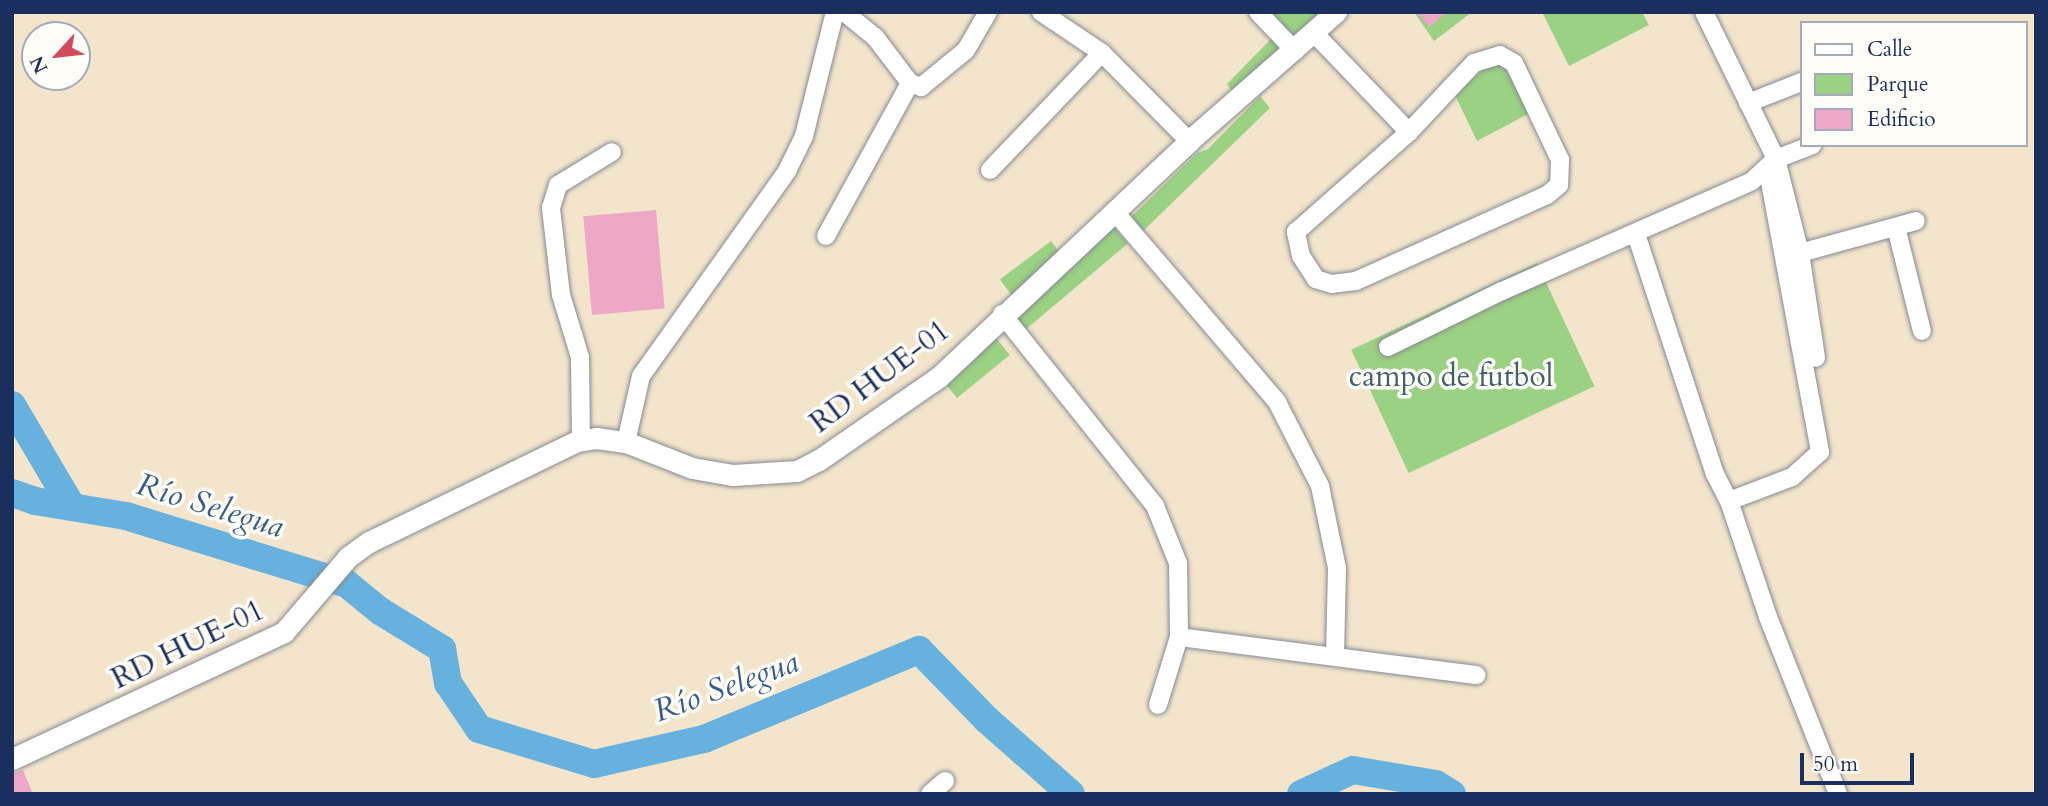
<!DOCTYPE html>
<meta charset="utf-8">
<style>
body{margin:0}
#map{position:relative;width:2048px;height:806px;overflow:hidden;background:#f2e5cb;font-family:Cardo,serif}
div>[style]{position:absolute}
.green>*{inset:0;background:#9bd182;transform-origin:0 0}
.river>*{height:28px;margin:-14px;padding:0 14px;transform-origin:14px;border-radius:14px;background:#67b1df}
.building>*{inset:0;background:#eda8c7;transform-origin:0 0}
.roads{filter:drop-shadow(0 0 2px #868a94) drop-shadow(0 0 2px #868a94)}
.minor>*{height:18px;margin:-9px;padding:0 9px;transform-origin:9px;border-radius:9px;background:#fff}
.tertiary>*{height:21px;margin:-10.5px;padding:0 10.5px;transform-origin:10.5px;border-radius:10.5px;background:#fff}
span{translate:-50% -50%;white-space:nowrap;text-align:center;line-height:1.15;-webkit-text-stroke:7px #fdfcf7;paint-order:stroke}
.street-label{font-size:30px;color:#1b2f5e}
.park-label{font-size:30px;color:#416069}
.water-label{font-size:32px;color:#365c8b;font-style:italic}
.frame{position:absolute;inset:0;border:14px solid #1b2f5e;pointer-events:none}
.legend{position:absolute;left:1800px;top:21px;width:228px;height:126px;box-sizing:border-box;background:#fdfcf7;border:2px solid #a3aaba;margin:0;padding:9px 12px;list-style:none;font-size:21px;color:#1b2f5e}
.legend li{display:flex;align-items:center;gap:14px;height:35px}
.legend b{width:35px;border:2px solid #a3aaba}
.north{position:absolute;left:21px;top:21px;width:70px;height:70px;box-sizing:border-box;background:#fdfcf7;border:2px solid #a3aaba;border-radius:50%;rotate:243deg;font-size:19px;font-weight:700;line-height:28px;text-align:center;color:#1b2f5e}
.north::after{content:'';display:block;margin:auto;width:24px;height:32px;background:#d1495b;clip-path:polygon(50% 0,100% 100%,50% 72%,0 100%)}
.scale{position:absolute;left:1800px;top:753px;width:114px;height:32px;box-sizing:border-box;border:4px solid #1b2f5e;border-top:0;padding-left:9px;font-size:21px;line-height:24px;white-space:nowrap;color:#1b2f5e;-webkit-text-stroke:5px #fdfcf7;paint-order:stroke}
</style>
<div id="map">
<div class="green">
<div style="clip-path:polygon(1258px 12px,1326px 12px,1290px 46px)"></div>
<div style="clip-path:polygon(1414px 12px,1472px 12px,1434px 41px)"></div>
<div style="clip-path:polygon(1542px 12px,1642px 12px,1649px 25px,1569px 66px)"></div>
<div style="clip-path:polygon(1273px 37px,1283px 49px,1235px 95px,1227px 84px)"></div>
<div style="clip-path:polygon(1489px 64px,1503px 65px,1530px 113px,1477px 141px,1455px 95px)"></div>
<div style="clip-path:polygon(1260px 96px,1270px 108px,1141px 233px,1129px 219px,1197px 153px,1208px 149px)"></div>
<div style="left:1113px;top:226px;width:23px;height:142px;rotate:50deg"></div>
<div style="left:1051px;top:241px;width:20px;height:64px;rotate:53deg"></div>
<div style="left:1537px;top:263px;width:136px;height:205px;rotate:65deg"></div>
<div style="left:996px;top:338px;width:22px;height:68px;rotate:51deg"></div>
</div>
<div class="river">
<div style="left:12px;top:405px;width:118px;rotate:59.5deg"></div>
<div style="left:12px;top:493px;width:24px;rotate:19deg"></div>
<div style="left:35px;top:501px;width:92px;rotate:9.4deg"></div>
<div style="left:126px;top:516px;width:231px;rotate:17.1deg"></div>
<div style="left:347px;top:584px;width:43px;rotate:39.3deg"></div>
<div style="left:380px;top:611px;width:73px;rotate:31.5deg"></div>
<div style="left:442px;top:649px;width:35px;rotate:80deg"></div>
<div style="left:448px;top:683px;width:55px;rotate:56deg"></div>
<div style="left:479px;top:729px;width:120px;rotate:16.9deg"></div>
<div style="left:594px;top:764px;width:113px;rotate:-12.8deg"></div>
<div style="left:704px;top:739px;width:233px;rotate:-22.5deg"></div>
<div style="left:919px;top:650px;width:96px;rotate:45.8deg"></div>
<div style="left:986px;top:719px;width:113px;rotate:41.4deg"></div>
<div style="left:1301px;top:794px;width:57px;rotate:-24.8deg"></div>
<div style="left:1353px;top:770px;width:84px;rotate:9.6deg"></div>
<div style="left:1436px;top:784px;width:19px;rotate:32deg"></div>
</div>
<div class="building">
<div style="clip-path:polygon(1417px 12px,1447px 12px,1429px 27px)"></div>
<div style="left:656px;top:210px;width:99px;height:73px;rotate:85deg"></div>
<div style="clip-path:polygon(23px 770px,33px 794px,12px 794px,12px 774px)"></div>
</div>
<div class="roads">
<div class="minor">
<div style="left:844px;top:12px;width:40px;rotate:39deg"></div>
<div style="left:875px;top:37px;width:58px;rotate:52.7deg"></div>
<div style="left:910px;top:83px;width:12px;rotate:20deg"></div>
<div style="left:921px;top:87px;width:58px;rotate:-39.4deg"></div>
<div style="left:966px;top:50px;width:44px;rotate:-59.9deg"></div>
<div style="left:1041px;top:12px;width:73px;rotate:33.9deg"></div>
<div style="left:1102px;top:53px;width:124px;rotate:45.3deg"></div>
<div style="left:1258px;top:12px;width:54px;rotate:46.5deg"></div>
<div style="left:1704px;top:12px;width:164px;rotate:63.9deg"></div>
<div style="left:1776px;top:159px;width:97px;rotate:75.7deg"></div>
<div style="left:1800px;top:253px;width:106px;rotate:81.3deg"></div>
<div style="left:1315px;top:34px;width:136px;rotate:46.2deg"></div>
<div style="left:1500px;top:55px;width:16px;rotate:30deg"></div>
<div style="left:1514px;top:63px;width:107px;rotate:64.6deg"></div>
<div style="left:1560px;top:160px;width:25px;rotate:92deg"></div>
<div style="left:1559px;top:185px;width:16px;rotate:140deg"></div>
<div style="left:1547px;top:195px;width:209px;rotate:155.8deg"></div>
<div style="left:1356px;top:281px;width:24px;rotate:173deg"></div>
<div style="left:1332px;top:284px;width:17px;rotate:-163deg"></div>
<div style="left:1316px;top:279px;width:27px;rotate:-123deg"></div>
<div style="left:1301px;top:256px;width:25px;rotate:-102deg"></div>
<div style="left:1296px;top:232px;width:151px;rotate:-41.5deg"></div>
<div style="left:1409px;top:132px;width:95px;rotate:-46.7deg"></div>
<div style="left:1474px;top:63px;width:27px;rotate:-17deg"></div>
<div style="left:1748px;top:103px;width:57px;rotate:-21.6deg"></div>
<div style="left:990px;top:170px;width:162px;rotate:-46.3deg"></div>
<div style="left:1768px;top:171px;width:286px;rotate:79.5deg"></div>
<div style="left:1820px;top:452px;width:38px;rotate:138deg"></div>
<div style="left:1792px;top:477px;width:67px;rotate:159.1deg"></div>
<div style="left:1729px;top:501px;width:122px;rotate:71.4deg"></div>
<div style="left:1768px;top:617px;width:190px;rotate:68.4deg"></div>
<div style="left:1114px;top:211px;width:251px;rotate:49.5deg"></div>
<div style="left:1277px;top:402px;width:94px;rotate:62.9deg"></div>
<div style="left:1320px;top:486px;width:84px;rotate:78.3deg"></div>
<div style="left:1337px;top:568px;width:86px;rotate:91.3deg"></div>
<div style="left:1896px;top:227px;width:107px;rotate:76deg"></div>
<div style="left:1636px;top:234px;width:253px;rotate:71.8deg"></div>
<div style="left:1715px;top:474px;width:30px;rotate:63deg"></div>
<div style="left:826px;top:236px;width:175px;rotate:-61.2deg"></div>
<div style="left:1800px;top:253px;width:120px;rotate:-15.4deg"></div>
<div style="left:1002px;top:314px;width:246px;rotate:51.4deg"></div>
<div style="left:1155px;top:506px;width:61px;rotate:68deg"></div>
<div style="left:1178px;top:563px;width:74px;rotate:89.2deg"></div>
<div style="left:1179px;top:637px;width:71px;rotate:107.2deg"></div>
<div style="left:1388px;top:347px;width:127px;rotate:-26.2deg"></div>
<div style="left:1502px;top:291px;width:273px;rotate:-23.7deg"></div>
<div style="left:1752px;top:181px;width:33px;rotate:-43deg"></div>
<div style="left:1776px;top:159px;width:39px;rotate:-21deg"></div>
<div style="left:581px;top:441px;width:84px;rotate:-90.7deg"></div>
<div style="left:580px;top:357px;width:65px;rotate:-107deg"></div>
<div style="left:561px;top:295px;width:88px;rotate:-96.6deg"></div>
<div style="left:551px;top:208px;width:24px;rotate:-73deg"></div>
<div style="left:558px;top:185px;width:63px;rotate:-31.4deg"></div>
<div style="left:626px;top:442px;width:68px;rotate:-77.2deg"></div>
<div style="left:641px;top:376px;width:252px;rotate:-54.5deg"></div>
<div style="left:787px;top:171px;width:39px;rotate:-64deg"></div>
<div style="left:804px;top:136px;width:128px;rotate:-76deg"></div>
<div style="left:1179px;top:637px;width:300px;rotate:7.3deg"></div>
<div style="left:930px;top:794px;width:20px;rotate:-41deg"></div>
</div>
<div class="tertiary">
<div style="left:12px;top:759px;width:300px;rotate:-25deg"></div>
<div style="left:284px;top:632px;width:99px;rotate:-49.5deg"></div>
<div style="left:348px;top:557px;width:26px;rotate:-36deg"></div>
<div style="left:369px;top:542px;width:231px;rotate:-25.9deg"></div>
<div style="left:577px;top:441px;width:19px;rotate:-9deg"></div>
<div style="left:596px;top:438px;width:30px;rotate:8deg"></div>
<div style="left:626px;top:442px;width:71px;rotate:21.5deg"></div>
<div style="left:692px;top:468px;width:42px;rotate:9.7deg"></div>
<div style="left:733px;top:475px;width:64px;rotate:-3.6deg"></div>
<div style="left:797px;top:471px;width:25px;rotate:-27deg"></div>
<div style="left:819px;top:460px;width:146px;rotate:-34.7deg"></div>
<div style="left:939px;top:377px;width:344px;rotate:-43.3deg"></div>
<div style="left:1189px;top:141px;width:196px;rotate:-41.3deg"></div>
</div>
</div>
<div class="street-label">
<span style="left:880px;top:377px;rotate:-37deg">RD HUE-01</span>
<span style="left:188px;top:645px;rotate:-26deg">RD HUE-01</span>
</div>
<div class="park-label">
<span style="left:1451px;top:377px">campo de futbol</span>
</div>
<div class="water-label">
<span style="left:210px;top:506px;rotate:17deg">Río Selegua</span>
<span style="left:726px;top:687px;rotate:-20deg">Río Selegua</span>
</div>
<div class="frame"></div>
<ul class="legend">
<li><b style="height:9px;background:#fff"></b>Calle</li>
<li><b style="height:19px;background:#9bd182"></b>Parque</li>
<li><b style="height:19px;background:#eda8c7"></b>Edificio</li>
</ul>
<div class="north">N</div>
<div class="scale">50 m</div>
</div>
